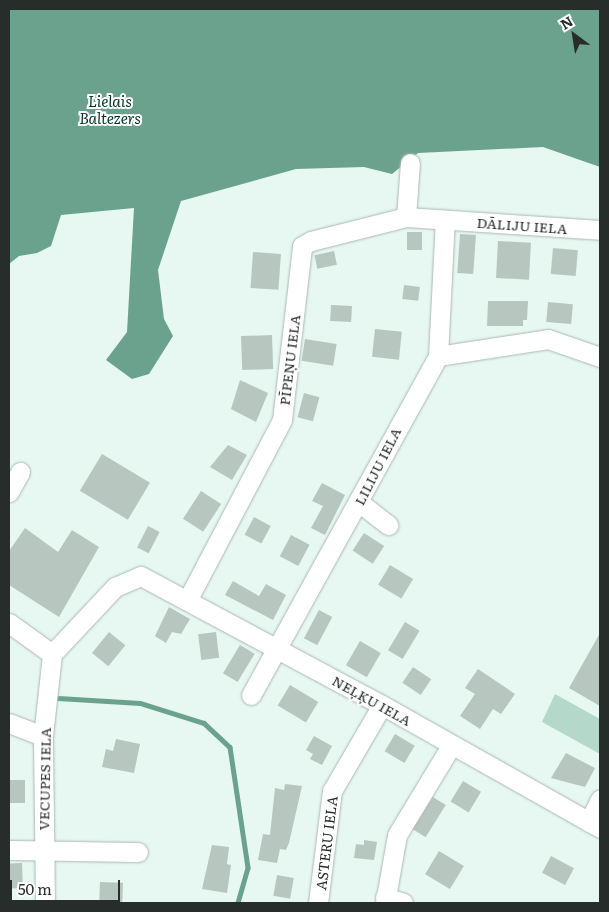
<!DOCTYPE html>
<meta charset="utf-8">
<style>
body{margin:0}
#map{position:relative;width:609px;height:912px;overflow:hidden;background:#e7f7f1;font-family:Literata,serif}
div>[style]{position:absolute}
.green>*{inset:0;background:#b4d9ca}
.water>*{inset:0;background:#6ba28e}
.stream>*{height:4.5px;margin:-2.25px;padding:0 2.25px;transform-origin:2.25px;border-radius:2.25px;background:#6ba28e}
.building>*{inset:0;background:#b7c7c0;transform-origin:0 0}
.roads{filter:drop-shadow(0 0 1px #a9b9b2) drop-shadow(0 0 1px #a9b9b2)}
.minor>*{height:19px;margin:-9.5px;padding:0 9.5px;transform-origin:9.5px;border-radius:9.5px;background:#fff}
span{translate:-50% -50%;white-space:nowrap;text-align:center;line-height:1.15;-webkit-text-stroke:4px #fff;paint-order:stroke}
.street-label{font-size:14px;color:#272d2b}
.water-label{font-size:15px;color:#003426;font-style:italic}
.frame{position:absolute;inset:0;border:10px solid #272d2b;pointer-events:none}
.north{position:absolute;left:549px;top:10px;width:50px;height:50px;-webkit-text-stroke:4px #fff;paint-order:stroke;rotate:329deg;font-size:14px;font-weight:700;line-height:20px;text-align:center;color:#272d2b}
.north::after{content:'';display:block;margin:auto;width:18px;height:22px;background:#272d2b;clip-path:polygon(50% 0,100% 100%,50% 72%,0 100%)}
.scale{position:absolute;left:10px;top:880px;width:110px;height:22px;box-sizing:border-box;border:2px solid #272d2b;border-top:0;padding-left:6px;font-size:15px;line-height:18px;white-space:nowrap;color:#272d2b;-webkit-text-stroke:4px #fff;paint-order:stroke}
</style>
<div id="map">
<div class="green">
<div style="clip-path:polygon(555px 694px,600px 719px,600px 754px,542px 722px)"></div>
</div>
<div class="water">
<div style="clip-path:polygon(9px 9px,600px 9px,600px 167px,543px 147px,418px 153px,392px 174px,364px 167px,296px 169px,181px 201px,158px 270px,164px 319px,173px 336px,149px 374px,132px 379px,106px 360px,127px 332px,134px 208px,61px 215px,51px 246px,37px 253px,19px 256px,9px 264px)"></div>
</div>
<div class="stream">
<div style="left:58px;top:698px;width:82px;rotate:3.5deg"></div>
<div style="left:140px;top:703px;width:67px;rotate:17.4deg"></div>
<div style="left:204px;top:723px;width:35px;rotate:43deg"></div>
<div style="left:230px;top:747px;width:122px;rotate:81.5deg"></div>
<div style="left:248px;top:868px;width:36px;rotate:106deg"></div>
</div>
<div class="building">
<div style="left:407px;top:232px;width:15px;height:18px"></div>
<div style="left:460px;top:234px;width:16px;height:39px;rotate:4deg"></div>
<div style="left:498px;top:241px;width:33px;height:37px;rotate:3deg"></div>
<div style="left:553px;top:248px;width:25px;height:26px;rotate:5deg"></div>
<div style="left:334px;top:251px;width:14px;height:20px;rotate:78deg"></div>
<div style="left:253px;top:252px;width:28px;height:36px;rotate:4deg"></div>
<div style="left:404px;top:285px;width:16px;height:14px;rotate:7deg"></div>
<div style="clip-path:polygon(488px 301px,528px 301px,527px 320px,523px 320px,523px 326px,487px 326px)"></div>
<div style="left:548px;top:302px;width:25px;height:20px;rotate:5deg"></div>
<div style="left:331px;top:305px;width:21px;height:16px;rotate:3deg"></div>
<div style="left:375px;top:329px;width:27px;height:28px;rotate:6deg"></div>
<div style="left:272px;top:335px;width:34px;height:31px;rotate:88deg"></div>
<div style="left:305px;top:339px;width:32px;height:22px;rotate:9deg"></div>
<div style="clip-path:polygon(240px 380px,268px 393px,256px 422px,231px 409px)"></div>
<div style="left:304px;top:393px;width:16px;height:25px;rotate:15deg"></div>
<div style="clip-path:polygon(228px 445px,247px 455px,232px 480px,210px 467px)"></div>
<div style="left:102px;top:454px;width:56px;height:43px;rotate:31deg"></div>
<div style="clip-path:polygon(322px 483px,345px 495px,325px 535px,311px 528px,323px 506px,312px 501px)"></div>
<div style="left:201px;top:491px;width:24px;height:33px;rotate:33deg"></div>
<div style="left:254px;top:517px;width:19px;height:20px;rotate:28deg"></div>
<div style="left:148px;top:526px;width:13px;height:24px;rotate:27deg"></div>
<div style="clip-path:polygon(25px 528px,58px 552px,72px 530px,99px 547px,59px 617px,9px 585px,9px 551px)"></div>
<div style="left:364px;top:533px;width:24px;height:21px;rotate:33deg"></div>
<div style="left:291px;top:535px;width:21px;height:24px;rotate:28deg"></div>
<div style="left:390px;top:565px;width:27px;height:23px;rotate:31deg"></div>
<div style="clip-path:polygon(233px 581px,259px 596px,266px 584px,286px 595px,273px 620px,225px 595px)"></div>
<div style="clip-path:polygon(169px 607px,190px 619px,181px 634px,172px 632px,166px 643px,155px 636px)"></div>
<div style="left:319px;top:610px;width:15px;height:32px;rotate:28deg"></div>
<div style="left:405px;top:622px;width:17px;height:33px;rotate:31deg"></div>
<div style="left:109px;top:632px;width:21px;height:27px;rotate:39deg"></div>
<div style="left:216px;top:632px;width:26px;height:18px;rotate:83deg"></div>
<div style="clip-path:polygon(600px 633px,600px 706px,569px 688px)"></div>
<div style="left:360px;top:641px;width:24px;height:28px;rotate:30deg"></div>
<div style="left:240px;top:645px;width:17px;height:33px;rotate:31deg"></div>
<div style="left:413px;top:667px;width:22px;height:19px;rotate:34deg"></div>
<div style="clip-path:polygon(478px 669px,515px 694px,501px 714px,493px 709px,480px 729px,460px 716px,475px 694px,465px 688px)"></div>
<div style="left:290px;top:685px;width:33px;height:24px;rotate:31deg"></div>
<div style="left:395px;top:734px;width:23px;height:20px;rotate:31deg"></div>
<div style="clip-path:polygon(314px 736px,332px 746px,322px 765px,310px 759px,313px 754px,306px 750px)"></div>
<div style="clip-path:polygon(116px 739px,140px 744px,134px 773px,102px 767px,106px 749px,113px 751px)"></div>
<div style="clip-path:polygon(566px 753px,595px 768px,585px 787px,551px 778px)"></div>
<div style="left:9px;top:780px;width:16px;height:23px"></div>
<div style="left:463px;top:781px;width:21px;height:24px;rotate:31deg"></div>
<div style="clip-path:polygon(285px 784px,302px 786px,289px 843px,286px 850px,280px 849px,277px 863px,258px 860px,263px 834px,270px 835px,275px 788px,284px 790px)"></div>
<div style="left:433px;top:797px;width:15px;height:38px;rotate:32deg"></div>
<div style="clip-path:polygon(364px 840px,377px 842px,374px 860px,354px 858px,356px 844px,364px 845px)"></div>
<div style="clip-path:polygon(212px 845px,229px 847px,227px 864px,231px 865px,227px 893px,202px 889px)"></div>
<div style="left:439px;top:851px;width:29px;height:27px;rotate:31deg"></div>
<div style="left:551px;top:856px;width:26px;height:19px;rotate:28deg"></div>
<div style="left:22px;top:863px;width:25px;height:13px;rotate:88deg"></div>
<div style="left:277px;top:875px;width:17px;height:21px;rotate:10deg"></div>
<div style="left:100px;top:882px;width:23px;height:21px;rotate:2deg"></div>
</div>
<div class="roads">
<div class="minor">
<div style="left:406px;top:217px;width:54px;rotate:-85.8deg"></div>
<div style="left:438px;top:356px;width:111px;rotate:-8.8deg"></div>
<div style="left:548px;top:339px;width:55px;rotate:19.1deg"></div>
<div style="left:9px;top:492px;width:23px;rotate:-61deg"></div>
<div style="left:360px;top:503px;width:36px;rotate:38deg"></div>
<div style="left:188px;top:599px;width:202px;rotate:-62.3deg"></div>
<div style="left:282px;top:420px;width:175px;rotate:-83.4deg"></div>
<div style="left:302px;top:246px;width:10px;rotate:-29deg"></div>
<div style="left:311px;top:241px;width:98px;rotate:-14.2deg"></div>
<div style="left:406px;top:217px;width:194px;rotate:3.8deg"></div>
<div style="left:9px;top:623px;width:53px;rotate:35.8deg"></div>
<div style="left:52px;top:654px;width:92px;rotate:-46.8deg"></div>
<div style="left:115px;top:587px;width:28px;rotate:-23deg"></div>
<div style="left:141px;top:576px;width:273px;rotate:28.2deg"></div>
<div style="left:382px;top:705px;width:250px;rotate:29.4deg"></div>
<div style="left:251px;top:695px;width:387px;rotate:-61.1deg"></div>
<div style="left:438px;top:356px;width:136px;rotate:-87.1deg"></div>
<div style="left:9px;top:723px;width:36px;rotate:21deg"></div>
<div style="left:589px;top:822px;width:25px;rotate:-64deg"></div>
<div style="left:9px;top:850px;width:129px;rotate:0.9deg"></div>
<div style="left:385px;top:897px;width:19px;rotate:18deg"></div>
<div style="left:45px;top:903px;width:167px;rotate:-90.7deg"></div>
<div style="left:43px;top:736px;width:82px;rotate:-83.7deg"></div>
<div style="left:318px;top:903px;width:113px;rotate:-82.9deg"></div>
<div style="left:332px;top:791px;width:99px;rotate:-59.8deg"></div>
<div style="left:385px;top:903px;width:69px;rotate:-80deg"></div>
<div style="left:397px;top:835px;width:104px;rotate:-58.8deg"></div>
</div>
</div>
<div class="street-label">
<span style="left:522px;top:225px;rotate:4deg">DĀLIJU IELA</span>
<span style="left:289px;top:360px;rotate:-83deg">PĪPEŅU IELA</span>
<span style="left:377px;top:466px;rotate:-63deg">LILIJU IELA</span>
<span style="left:372px;top:700px;rotate:29deg">NEĻĶU IELA</span>
<span style="left:44px;top:779px;rotate:-89deg">VECUPES IELA</span>
<span style="left:326px;top:843px;rotate:-83deg">ASTERU IELA</span>
</div>
<div class="water-label">
<span style="left:110px;top:109px">Lielais<br>Baltezers</span>
</div>
<div class="frame"></div>
<div class="north">N</div>
<div class="scale">50 m</div>
</div>
